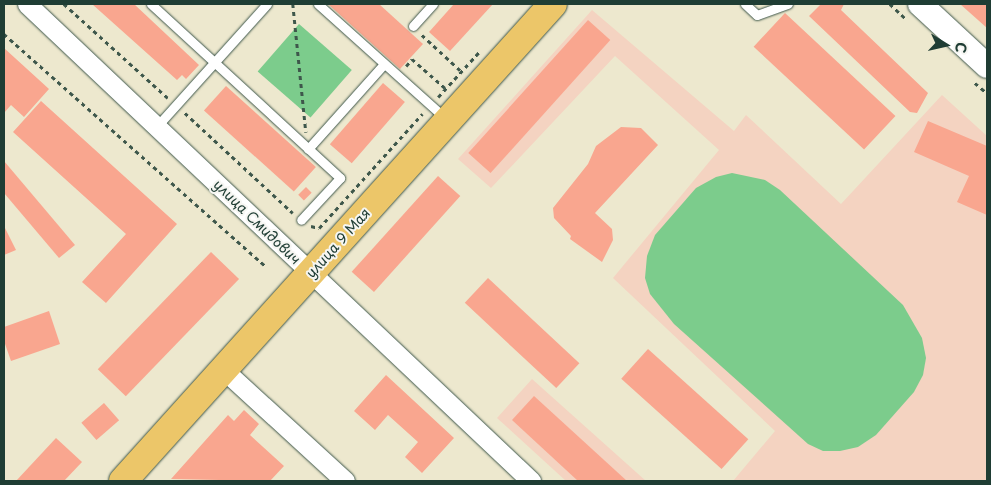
<!DOCTYPE html>
<meta charset="utf-8">
<style>
body{margin:0}
#map{position:relative;width:991px;height:485px;overflow:hidden;background:#ede8ce;font-family:"Playpen Sans",sans-serif}
div>[style]{position:absolute}
.built>*{inset:0;background:#f4d3c1}
.green>*{inset:0;background:#7ccc8c;transform-origin:0 0}
.building>*{inset:0;background:#f9a68f;transform-origin:0 0}
.path>*{height:2.5px;margin-top:-1.25px;transform-origin:0;background:repeating-linear-gradient(90deg,#3e574b 0 4px,transparent 0 8px)}
.roads{filter:drop-shadow(0 0 1px #3e574b) drop-shadow(0 0 1px #3e574b)}
.service>*{height:9px;margin:-4.5px;padding:0 4.5px;transform-origin:4.5px;border-radius:4.5px;background:#fff}
.minor>*{height:19px;margin:-9.5px;padding:0 9.5px;transform-origin:9.5px;border-radius:9.5px;background:#fff}
.tertiary>*{height:24px;margin:-12px;padding:0 12px;transform-origin:12px;border-radius:12px;background:#fff}
.primary>*{height:28px;margin:-14px;padding:0 14px;transform-origin:14px;border-radius:14px;background:#ecc669}
span{translate:-50% -50%;white-space:nowrap;text-align:center;line-height:1.15;-webkit-text-stroke:4px #f6f6f2;paint-order:stroke}
.street-label{font-size:14px;color:#1f3d34}
.frame{position:absolute;inset:0;border:5px solid #1f3d34;pointer-events:none}
.north{position:absolute;left:921px;top:20px;width:50px;height:50px;-webkit-text-stroke:4px #f6f6f2;paint-order:stroke;rotate:100deg;font-size:14px;font-weight:700;line-height:20px;text-align:center;color:#1f3d34}
.north::after{content:'';display:block;margin:auto;width:18px;height:22px;background:#1f3d34;clip-path:polygon(50% 0,100% 100%,50% 72%,0 100%)}
</style>
<div id="map">
<div class="built">
<div style="clip-path:polygon(592px 10px,734px 131px,746px 115px,841px 204px,942px 95px,987px 136px,987px 481px,733px 481px,775px 431px,613px 278px,719px 150px,615px 56px,491px 188px,458px 159px)"></div>
<div style="clip-path:polygon(532px 379px,646px 481px,566px 481px,497px 418px)"></div>
</div>
<div class="green">
<div style="left:299px;top:24px;width:70px;height:63px;rotate:41deg"></div>
<div style="clip-path:polygon(732px 173px,765px 180px,780px 190px,903px 305px,922px 338px,926px 358px,923px 375px,914px 392px,876px 435px,858px 447px,840px 451px,823px 451px,808px 444px,674px 324px,650px 294px,645px 278px,647px 256px,655px 235px,696px 188px,716px 177px)"></div>
</div>
<div class="building">
<div style="clip-path:polygon(92px 4px,134px 4px,199px 65px,186px 79px,182px 75px,177px 80px)"></div>
<div style="clip-path:polygon(328px 4px,379px 4px,423px 44px,400px 69px)"></div>
<div style="clip-path:polygon(454px 4px,493px 4px,450px 51px,429px 32px)"></div>
<div style="clip-path:polygon(821px 4px,844px 4px,841px 10px,928px 93px,917px 113px,910px 112px,809px 16px)"></div>
<div style="clip-path:polygon(960px 4px,987px 4px,987px 28px)"></div>
<div style="left:785px;top:13px;width:151px;height:46px;rotate:43deg"></div>
<div style="left:588px;top:20px;width:30px;height:179px;rotate:42deg"></div>
<div style="clip-path:polygon(4px 48px,49px 89px,24px 117px,11px 105px,4px 113px)"></div>
<div style="left:383px;top:83px;width:29px;height:81px;rotate:41deg"></div>
<div style="left:226px;top:86px;width:121px;height:33px;rotate:42deg"></div>
<div style="clip-path:polygon(41px 101px,177px 224px,106px 303px,82px 282px,126px 234px,13px 132px)"></div>
<div style="clip-path:polygon(928px 121px,987px 146px,987px 215px,957px 202px,969px 176px,914px 152px)"></div>
<div style="clip-path:polygon(621px 127px,641px 128px,658px 145px,595px 213px,612px 229px,613px 240px,602px 262px,570px 239px,571px 236px,554px 218px,553px 208px,588px 164px,596px 146px)"></div>
<div style="clip-path:polygon(4px 161px,75px 245px,59px 258px,4px 193px)"></div>
<div style="left:438px;top:176px;width:30px;height:129px;rotate:42deg"></div>
<div style="left:306px;top:187px;width:8px;height:11px;rotate:45deg"></div>
<div style="clip-path:polygon(4px 226px,16px 250px,4px 255px)"></div>
<div style="left:211px;top:252px;width:39px;height:163px;rotate:44deg"></div>
<div style="left:488px;top:278px;width:125px;height:34px;rotate:43deg"></div>
<div style="clip-path:polygon(49px 311px,60px 344px,11px 361px,4px 341px,4px 327px)"></div>
<div style="left:648px;top:349px;width:135px;height:40px;rotate:42deg"></div>
<div style="clip-path:polygon(386px 375px,454px 438px,422px 473px,405px 457px,418px 442px,388px 415px,375px 430px,354px 411px)"></div>
<div style="clip-path:polygon(534px 396px,627px 481px,578px 481px,512px 420px)"></div>
<div style="left:104px;top:403px;width:23px;height:30px;rotate:49deg"></div>
<div style="clip-path:polygon(244px 410px,259px 424px,250px 435px,284px 466px,270px 481px,171px 479px,228px 415px,234px 421px)"></div>
<div style="clip-path:polygon(56px 438px,82px 462px,64px 481px,16px 481px)"></div>
</div>
<div class="path">
<div style="left:64px;top:4px;width:140px;rotate:42.1deg"></div>
<div style="left:293px;top:4px;width:129px;rotate:84.2deg"></div>
<div style="left:890px;top:4px;width:21px;rotate:43deg"></div>
<div style="left:4px;top:34px;width:351px;rotate:41.6deg"></div>
<div style="left:422px;top:35px;width:53px;rotate:42.7deg"></div>
<div style="left:406px;top:66px;width:9px;rotate:-49deg"></div>
<div style="left:412px;top:59px;width:44px;rotate:41.3deg"></div>
<div style="left:975px;top:83px;width:16px;rotate:40deg"></div>
<div style="left:438px;top:97px;width:62px;rotate:-47.6deg"></div>
<div style="left:185px;top:113px;width:147px;rotate:42.8deg"></div>
<div style="left:311px;top:226px;width:8px;rotate:14deg"></div>
<div style="left:319px;top:228px;width:154px;rotate:-47.9deg"></div>
</div>
<div class="roads">
<div class="service">
<div style="left:151px;top:4px;width:257px;rotate:42.6deg"></div>
<div style="left:340px;top:178px;width:57px;rotate:132.9deg"></div>
<div style="left:318px;top:4px;width:172px;rotate:41.9deg"></div>
<div style="left:745px;top:4px;width:16px;rotate:43deg"></div>
<div style="left:757px;top:15px;width:33px;rotate:-20deg"></div>
<div style="left:413px;top:26px;width:30px;rotate:-48deg"></div>
<div style="left:158px;top:125px;width:163px;rotate:-48deg"></div>
<div style="left:308px;top:149px;width:114px;rotate:-48.2deg"></div>
</div>
<div class="minor">
<div style="left:27px;top:4px;width:694px;rotate:43.42deg"></div>
<div style="left:225px;top:371px;width:163px;rotate:42.5deg"></div>
</div>
<div class="tertiary">
<div style="left:920px;top:4px;width:91px;rotate:42.8deg"></div>
</div>
<div class="primary">
<div style="left:123px;top:481px;width:642px;rotate:-47.97deg"></div>
</div>
</div>
<div class="street-label">
<span style="left:257px;top:222px;rotate:44deg">улица Смидович</span>
<span style="left:338px;top:243px;rotate:-48deg">улица 9 Мая</span>
</div>
<div class="frame"></div>
<div class="north">С</div>
</div>
